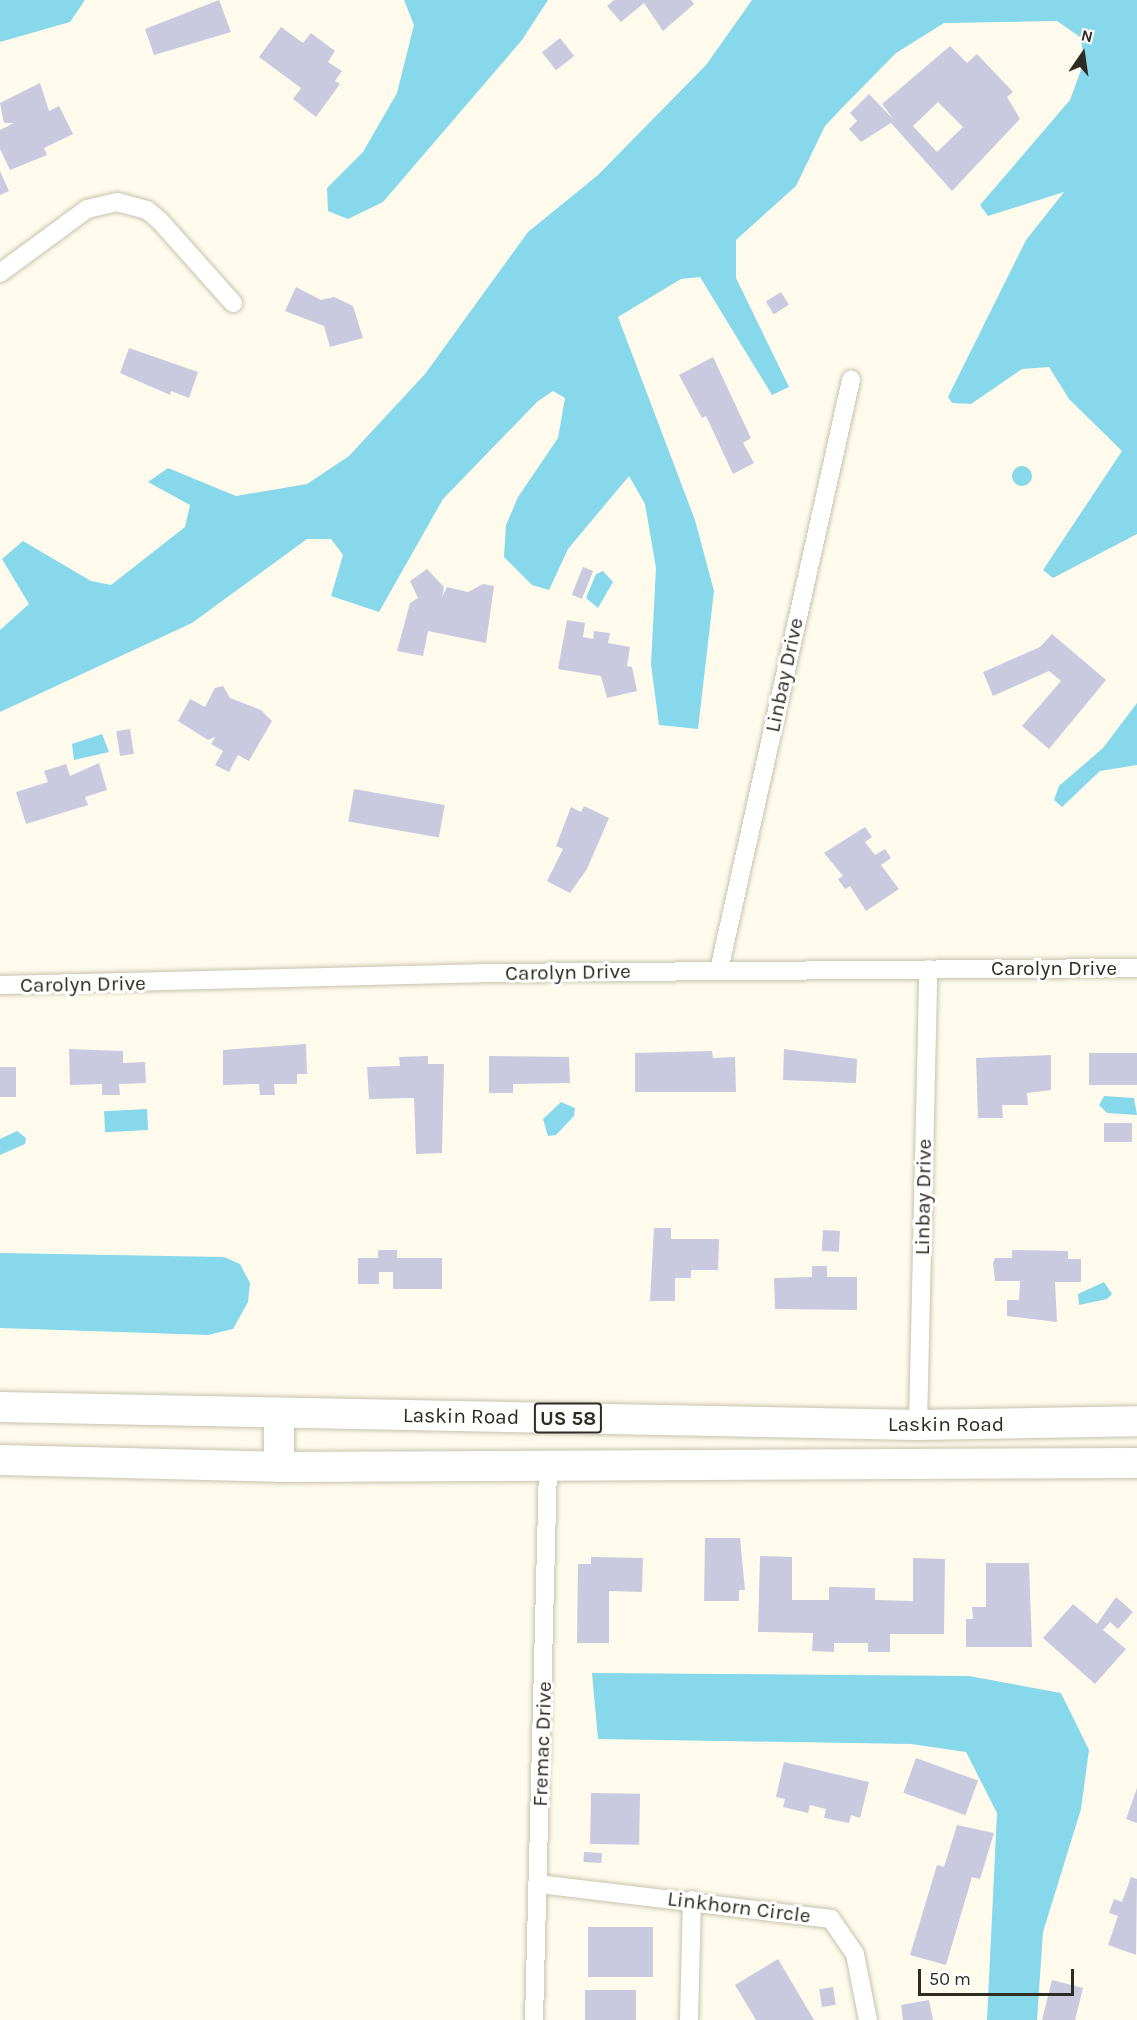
<!DOCTYPE html>
<style>
body{margin:0}
#map{position:relative;width:1137px;height:2020px;overflow:hidden;background:#fefbed;font-family:Karla,sans-serif}
div>[style]{position:absolute}
.water>*{inset:0;background:#87d8eb;transform-origin:0 0}
.round{border-radius:50%}
.building>*{inset:0;background:#c9c9e0;transform-origin:0 0}
.roads{filter:drop-shadow(0 0 2px #c7c2ac) drop-shadow(0 0 2px #c7c2ac)}
.street>*{height:18px;margin:-9px;padding:0 9px;transform-origin:9px;border-radius:9px;background:#fff}
.primary>*{height:30px;margin:-15px;padding:0 15px;transform-origin:15px;border-radius:15px;background:#fff}
span{translate:-50% -50%;white-space:nowrap;text-align:center;line-height:1.15;-webkit-text-stroke:6px #fff;paint-order:stroke}
.shield-label span{padding:2px 4px;background:#fff;border:2px solid;border-radius:4px;-webkit-text-stroke-width:0}
.shield-label{font-size:20px;color:#2d2b22;font-weight:700}
.street-label{font-size:21px;color:#2d2b22}
.north{position:absolute;left:1053px;top:24px;width:60px;height:60px;-webkit-text-stroke:4px #fff;paint-order:stroke;rotate:13deg;font-size:16px;font-weight:700;line-height:24px;text-align:center;color:#2d2b22}
.north::after{content:'';display:block;margin:auto;width:21px;height:27px;background:#2d2b22;clip-path:polygon(50% 0,100% 100%,50% 72%,0 100%)}
.scale{position:absolute;left:918px;top:1969px;width:156px;height:27px;box-sizing:border-box;border:3px solid #2d2b22;border-top:0;padding-left:8px;font-size:18px;line-height:21px;white-space:nowrap;color:#2d2b22;-webkit-text-stroke:4px #fff;paint-order:stroke}
</style>
<div id="map">
<div class="water">
<div style="clip-path:polygon(0 0,85px 0,70px 22px,0 42px)"></div>
<div style="clip-path:polygon(404px 0,548px 0,522px 40px,383px 202px,348px 219px,328px 211px,327px 188px,363px 152px,397px 93px,414px 25px)"></div>
<div style="clip-path:polygon(752px 0,1137px 0,1137px 534px,1053px 578px,1043px 570px,1122px 451px,1069px 399px,1049px 367px,1022px 369px,971px 404px,952px 403px,948px 397px,1026px 240px,1064px 192px,988px 216px,980px 205px,1070px 100px,1085px 59px,1080px 37px,1057px 21px,944px 23px,896px 53px,840px 110px,825px 126px,796px 186px,736px 240px,736px 278px,789px 387px,772px 395px,700px 277px,681px 279px,618px 317px,695px 520px,714px 591px,698px 729px,659px 725px,651px 664px,656px 568px,645px 504px,629px 476px,568px 549px,549px 590px,532px 585px,504px 557px,506px 525px,518px 497px,558px 438px,565px 398px,553px 391px,537px 402px,443px 499px,379px 612px,331px 596px,343px 555px,331px 539px,307px 539px,192px 623px,0 712px,0 630px,29px 604px,2px 559px,23px 541px,91px 581px,111px 585px,185px 527px,190px 505px,148px 482px,168px 468px,236px 496px,307px 484px,349px 456px,425px 374px,528px 232px,598px 175px,706px 65px)"></div>
<div class="round" style="left:1012px;top:466px;width:20px;height:20px"></div>
<div style="clip-path:polygon(603px 571px,613px 582px,598px 608px,586px 598px,596px 574px)"></div>
<div style="clip-path:polygon(1137px 703px,1137px 765px,1100px 771px,1062px 807px,1054px 800px,1059px 786px,1103px 748px)"></div>
<div style="clip-path:polygon(102px 734px,109px 752px,74px 760px,72px 744px)"></div>
<div style="clip-path:polygon(1104px 1096px,1134px 1098px,1137px 1115px,1107px 1113px,1099px 1105px)"></div>
<div style="clip-path:polygon(561px 1102px,575px 1108px,574px 1116px,556px 1135px,548px 1136px,543px 1119px)"></div>
<div style="left:147px;top:1109px;width:21px;height:43px;rotate:87deg"></div>
<div style="clip-path:polygon(17px 1131px,26px 1138px,25px 1144px,0 1155px,0 1139px)"></div>
<div style="clip-path:polygon(0 1253px,224px 1257px,240px 1264px,250px 1283px,248px 1302px,233px 1329px,208px 1335px,0 1328px)"></div>
<div style="clip-path:polygon(1104px 1282px,1112px 1294px,1107px 1299px,1079px 1305px,1078px 1294px)"></div>
<div style="clip-path:polygon(592px 1673px,969px 1676px,1061px 1693px,1089px 1750px,1081px 1809px,1043px 1932px,1037px 2020px,987px 2020px,997px 1813px,966px 1752px,911px 1744px,598px 1739px)"></div>
</div>
<div class="building">
<div style="clip-path:polygon(219px 0,231px 32px,154px 55px,145px 29px)"></div>
<div style="clip-path:polygon(614px 0,691px 0,694px 4px,663px 31px,644px 3px,621px 22px,607px 6px)"></div>
<div style="clip-path:polygon(281px 27px,303px 43px,311px 33px,335px 51px,328px 62px,342px 71px,335px 81px,340px 84px,316px 117px,293px 99px,301px 88px,259px 57px)"></div>
<div style="left:560px;top:38px;width:23px;height:23px;rotate:52deg"></div>
<div style="clip-path:polygon(evenodd,950px 46px,967px 63px,977px 54px,1013px 92px,1007px 97px,1020px 119px,952px 191px,891px 123px,861px 142px,849px 129px,857px 121px,850px 113px,869px 94px,894px 120px,882px 104px,950px 46px,938px 102px,963px 127px,937px 152px,913px 126px,938px 102px)"></div>
<div style="clip-path:polygon(40px 83px,49px 111px,59px 106px,73px 134px,44px 148px,47px 155px,10px 170px,0 149px,0 130px,14px 123px,4px 123px,0 103px)"></div>
<div style="clip-path:polygon(0 171px,9px 191px,0 195px)"></div>
<div style="clip-path:polygon(296px 287px,321px 300px,334px 297px,353px 306px,363px 338px,330px 347px,324px 326px,285px 311px)"></div>
<div style="left:781px;top:292px;width:15px;height:18px;rotate:58deg"></div>
<div style="clip-path:polygon(129px 348px,198px 372px,189px 398px,171px 391px,170px 395px,120px 373px)"></div>
<div style="clip-path:polygon(713px 357px,751px 438px,743px 443px,754px 463px,733px 474px,706px 416px,702px 418px,679px 375px)"></div>
<div style="left:583px;top:567px;width:11px;height:30px;rotate:22deg"></div>
<div style="clip-path:polygon(427px 569px,444px 587px,442px 597px,447px 587px,468px 592px,483px 584px,494px 586px,486px 643px,428px 631px,423px 656px,397px 651px,410px 603px,418px 598px,410px 581px)"></div>
<div style="clip-path:polygon(567px 620px,585px 623px,583px 637px,593px 639px,594px 631px,610px 633px,608px 643px,630px 647px,627px 666px,632px 667px,637px 691px,607px 698px,601px 676px,558px 669px)"></div>
<div style="clip-path:polygon(1052px 634px,1106px 680px,1049px 749px,1022px 726px,1061px 681px,1049px 671px,993px 696px,983px 672px,1040px 647px)"></div>
<div style="clip-path:polygon(223px 686px,230px 698px,261px 710px,272px 721px,249px 761px,238px 755px,229px 772px,215px 765px,223px 751px,211px 744px,215px 737px,208px 740px,178px 721px,190px 699px,205px 707px,215px 688px)"></div>
<div style="left:130px;top:729px;width:25px;height:14px;rotate:81deg"></div>
<div style="clip-path:polygon(99px 763px,107px 790px,85px 797px,88px 805px,26px 824px,16px 792px,48px 782px,44px 771px,66px 764px,70px 776px)"></div>
<div style="left:354px;top:789px;width:92px;height:33px;rotate:10deg"></div>
<div style="clip-path:polygon(584px 806px,609px 818px,587px 869px,570px 893px,547px 881px,563px 849px,556px 846px,571px 807px,581px 812px)"></div>
<div style="clip-path:polygon(865px 827px,872px 837px,865px 842px,875px 855px,885px 849px,891px 858px,881px 865px,899px 889px,866px 911px,850px 886px,845px 889px,838px 879px,843px 876px,824px 853px)"></div>
<div style="clip-path:polygon(306px 1044px,307px 1074px,297px 1074px,297px 1084px,274px 1084px,275px 1095px,260px 1095px,259px 1084px,223px 1085px,223px 1050px)"></div>
<div style="clip-path:polygon(69px 1049px,123px 1051px,123px 1063px,145px 1062px,146px 1083px,119px 1084px,120px 1095px,102px 1095px,102px 1084px,70px 1085px)"></div>
<div style="clip-path:polygon(784px 1049px,857px 1059px,856px 1083px,783px 1080px)"></div>
<div style="clip-path:polygon(712px 1051px,713px 1058px,735px 1057px,736px 1092px,635px 1092px,635px 1053px)"></div>
<div style="left:1137px;top:1053px;width:32px;height:48px;rotate:90deg"></div>
<div style="clip-path:polygon(1051px 1055px,1051px 1090px,1027px 1093px,1028px 1105px,1002px 1105px,1003px 1118px,978px 1118px,976px 1058px)"></div>
<div style="clip-path:polygon(428px 1056px,428px 1064px,444px 1064px,442px 1153px,416px 1154px,414px 1098px,369px 1099px,367px 1067px,400px 1066px,399px 1057px)"></div>
<div style="clip-path:polygon(489px 1056px,569px 1057px,570px 1083px,513px 1084px,513px 1093px,489px 1093px)"></div>
<div style="left:16px;top:1067px;width:30px;height:16px;rotate:90deg"></div>
<div style="left:1132px;top:1123px;width:19px;height:28px;rotate:90deg"></div>
<div style="clip-path:polygon(654px 1228px,671px 1228px,671px 1239px,719px 1239px,718px 1270px,691px 1270px,691px 1278px,675px 1278px,675px 1301px,650px 1301px)"></div>
<div style="left:823px;top:1230px;width:17px;height:21px;rotate:3deg"></div>
<div style="clip-path:polygon(378px 1250px,397px 1250px,397px 1258px,442px 1258px,442px 1289px,393px 1289px,393px 1272px,379px 1272px,379px 1284px,358px 1284px,358px 1258px,378px 1258px)"></div>
<div style="clip-path:polygon(1012px 1250px,1068px 1251px,1068px 1259px,1081px 1259px,1081px 1282px,1055px 1282px,1057px 1322px,1007px 1316px,1007px 1300px,1019px 1300px,1020px 1281px,995px 1281px,993px 1263px,995px 1258px,1012px 1258px)"></div>
<div style="clip-path:polygon(812px 1266px,827px 1266px,827px 1277px,857px 1277px,857px 1310px,775px 1309px,774px 1278px,812px 1277px)"></div>
<div style="clip-path:polygon(705px 1538px,740px 1538px,745px 1590px,739px 1590px,739px 1601px,704px 1601px)"></div>
<div style="clip-path:polygon(760px 1556px,792px 1557px,792px 1600px,829px 1600px,829px 1587px,875px 1588px,875px 1600px,913px 1601px,913px 1558px,945px 1559px,944px 1634px,890px 1634px,890px 1652px,868px 1652px,868px 1643px,834px 1643px,834px 1652px,812px 1651px,813px 1633px,758px 1632px)"></div>
<div style="clip-path:polygon(591px 1557px,643px 1558px,642px 1592px,609px 1591px,609px 1643px,577px 1643px,578px 1564px,591px 1564px)"></div>
<div style="clip-path:polygon(986px 1563px,1029px 1563px,1032px 1647px,966px 1647px,966px 1619px,973px 1619px,972px 1607px,986px 1607px)"></div>
<div style="clip-path:polygon(1116px 1597px,1133px 1612px,1118px 1629px,1110px 1622px,1103px 1630px,1126px 1649px,1095px 1684px,1043px 1638px,1073px 1604px,1097px 1624px)"></div>
<div style="left:916px;top:1758px;width:66px;height:37px;rotate:20deg"></div>
<div style="clip-path:polygon(784px 1762px,869px 1782px,860px 1818px,851px 1815px,849px 1823px,824px 1818px,826px 1809px,810px 1805px,808px 1813px,783px 1807px,785px 1799px,776px 1797px)"></div>
<div style="clip-path:polygon(1137px 1788px,1137px 1823px,1126px 1819px)"></div>
<div style="left:591px;top:1793px;width:49px;height:51px;rotate:1deg"></div>
<div style="clip-path:polygon(957px 1825px,994px 1833px,980px 1879px,972px 1877px,946px 1965px,910px 1955px,937px 1865px,944px 1867px)"></div>
<div style="left:584px;top:1852px;width:18px;height:10px;rotate:3deg"></div>
<div style="clip-path:polygon(1131px 1877px,1137px 1879px,1136px 1955px,1108px 1945px,1118px 1916px,1109px 1913px,1114px 1899px,1122px 1902px)"></div>
<div style="left:588px;top:1927px;width:65px;height:50px"></div>
<div style="clip-path:polygon(778px 1959px,814px 2020px,756px 2020px,735px 1985px)"></div>
<div style="clip-path:polygon(1052px 1980px,1083px 1988px,1075px 2020px,1042px 2020px)"></div>
<div style="left:833px;top:1987px;width:18px;height:14px;rotate:81deg"></div>
<div style="left:585px;top:1990px;width:51px;height:30px"></div>
<div style="clip-path:polygon(929px 2000px,933px 2020px,903px 2020px,901px 2005px)"></div>
</div>
<div class="roads">
<div class="street">
<div style="left:0;top:273px;width:108px;rotate:-36.3deg"></div>
<div style="left:87px;top:209px;width:31px;rotate:-13deg"></div>
<div style="left:117px;top:202px;width:31px;rotate:15deg"></div>
<div style="left:147px;top:210px;width:17px;rotate:40deg"></div>
<div style="left:160px;top:221px;width:110px;rotate:48.3deg"></div>
<div style="left:719px;top:970px;width:605px;rotate:-77.39deg"></div>
<div style="left:0;top:985px;width:481px;rotate:-1.4deg"></div>
<div style="left:481px;top:973px;width:656px;rotate:-0.44deg"></div>
<div style="left:918px;top:1425px;width:456px;rotate:-88.7deg"></div>
<div style="left:538px;top:1884px;width:295px;rotate:6.8deg"></div>
<div style="left:831px;top:1919px;width:42px;rotate:55.6deg"></div>
<div style="left:855px;top:1954px;width:67px;rotate:78.9deg"></div>
<div style="left:534px;top:2020px;width:552px;rotate:-88.55deg"></div>
<div style="left:689px;top:2020px;width:120px;rotate:-88.6deg"></div>
</div>
<div class="primary">
<div style="left:0;top:1407px;width:918px;rotate:1.12deg"></div>
<div style="left:918px;top:1425px;width:219px;rotate:-1deg"></div>
<div style="left:279px;top:1413px;width:54px;rotate:90deg"></div>
<div style="left:0;top:1460px;width:279px;rotate:1.4deg"></div>
<div style="left:279px;top:1467px;width:858px;rotate:-0.27deg"></div>
</div>
</div>
<div class="shield-label">
<span style="left:568px;top:1418px">US 58</span>
</div>
<div class="street-label">
<span style="left:784px;top:675px;rotate:-78deg">Linbay Drive</span>
<span style="left:1054px;top:968px">Carolyn Drive</span>
<span style="left:568px;top:972px;rotate:-1deg">Carolyn Drive</span>
<span style="left:83px;top:984px;rotate:-1deg">Carolyn Drive</span>
<span style="left:923px;top:1197px;rotate:-89deg">Linbay Drive</span>
<span style="left:461px;top:1416px;rotate:1deg">Laskin Road</span>
<span style="left:946px;top:1424px">Laskin Road</span>
<span style="left:542px;top:1744px;rotate:-88deg">Fremac Drive</span>
<span style="left:739px;top:1907px;rotate:7deg">Linkhorn Circle</span>
</div>
<div class="north">N</div>
<div class="scale">50 m</div>
</div>
